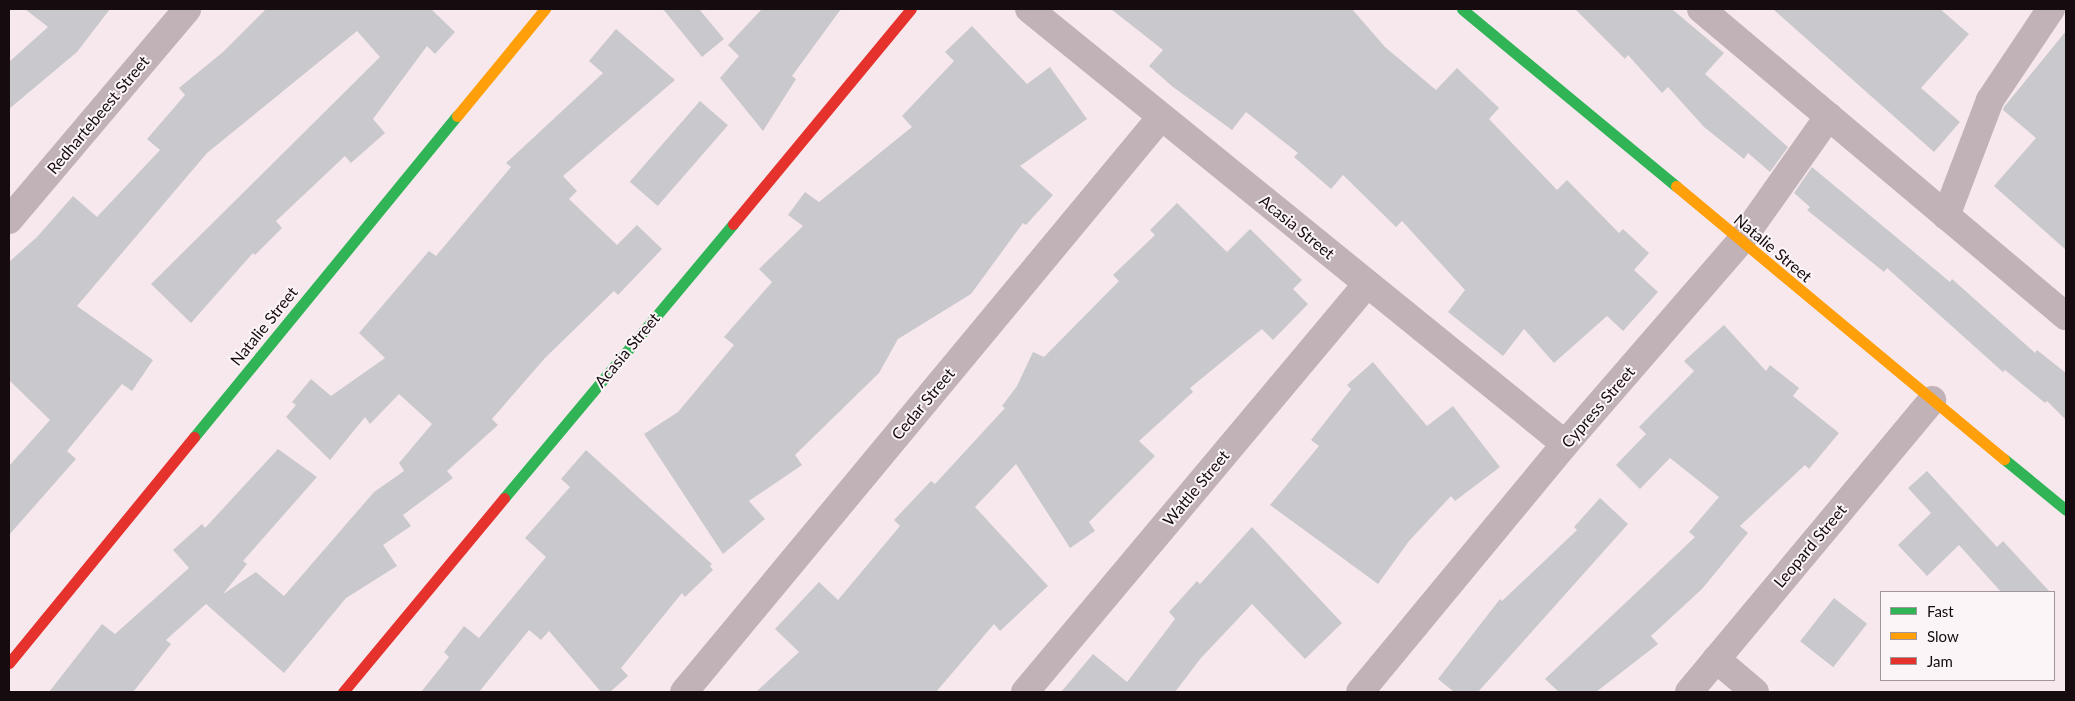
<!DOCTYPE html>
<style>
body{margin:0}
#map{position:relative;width:2075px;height:701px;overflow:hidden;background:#f7e8ed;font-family:Lato,sans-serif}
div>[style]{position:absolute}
.building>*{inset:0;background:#c9c9cd;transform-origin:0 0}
.street>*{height:28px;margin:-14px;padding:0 14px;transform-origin:14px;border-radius:14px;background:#c1b2b7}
.fast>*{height:11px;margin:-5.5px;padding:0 5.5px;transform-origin:5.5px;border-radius:5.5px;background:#30b455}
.slow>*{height:11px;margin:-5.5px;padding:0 5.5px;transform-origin:5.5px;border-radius:5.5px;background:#ff9f0a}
.jam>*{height:11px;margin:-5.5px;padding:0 5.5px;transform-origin:5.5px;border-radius:5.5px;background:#e5322d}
span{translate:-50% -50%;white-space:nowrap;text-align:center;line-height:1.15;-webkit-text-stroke:4px #fcf5f7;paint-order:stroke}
.street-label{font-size:16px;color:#160b0f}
.frame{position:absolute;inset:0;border:10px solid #160b0f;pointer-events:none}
.legend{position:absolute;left:1880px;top:591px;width:175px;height:90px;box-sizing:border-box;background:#fcf5f7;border:1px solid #a0979a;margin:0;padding:6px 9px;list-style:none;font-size:15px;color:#160b0f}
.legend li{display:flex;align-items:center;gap:10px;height:25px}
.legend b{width:25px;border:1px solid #a0979a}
</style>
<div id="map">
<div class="building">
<div style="clip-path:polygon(25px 9px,110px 9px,77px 52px,9px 109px,9px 62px,48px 27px)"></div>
<div style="clip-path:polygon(266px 9px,431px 9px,455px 32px,435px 54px,427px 46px,373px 119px,385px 133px,351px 163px,345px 156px,276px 221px,282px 228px,255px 255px,253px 253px,191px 323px,151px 284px,380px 57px,357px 31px,207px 153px,77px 306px,153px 360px,132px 391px,122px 384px,67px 451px,76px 459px,9px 535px,9px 466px,50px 420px,9px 380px,9px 262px,37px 237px,73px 196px,97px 217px,160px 150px,147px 139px,185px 95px,179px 88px,223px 52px)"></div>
<div style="clip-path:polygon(663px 9px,699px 9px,724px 39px,702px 57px)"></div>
<div style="clip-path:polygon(762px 9px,841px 9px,792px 76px,796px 79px,763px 131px,720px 78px,739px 56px,728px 45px)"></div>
<div style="clip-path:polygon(1111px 9px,1352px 9px,1385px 47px,1436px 90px,1457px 68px,1499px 108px,1489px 119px,1557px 190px,1567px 180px,1619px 233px,1623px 229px,1649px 253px,1634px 270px,1658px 292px,1623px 331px,1607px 316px,1554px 363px,1524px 329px,1503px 356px,1448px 312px,1465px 290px,1402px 221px,1396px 227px,1343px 175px,1331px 189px,1294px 157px,1298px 153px,1246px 112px,1232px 130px,1173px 87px,1149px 66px,1163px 50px)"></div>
<div style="clip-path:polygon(1575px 9px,1672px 9px,1724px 53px,1705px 74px,1788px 147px,1770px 172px,1748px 153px,1744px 159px,1704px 127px,1668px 87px,1662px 93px,1628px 55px,1625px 59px)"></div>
<div style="clip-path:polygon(1773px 9px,1940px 9px,1969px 34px,1921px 88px,1960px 122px,1934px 152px)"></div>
<div style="clip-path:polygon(972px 26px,1027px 84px,1050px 67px,1087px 119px,1020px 166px,1053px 195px,1026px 225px,1023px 223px,971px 294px,898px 339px,879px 373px,795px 455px,802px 465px,749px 501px,765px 519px,723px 554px,644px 434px,678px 412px,734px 345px,724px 337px,772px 282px,759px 269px,803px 226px,788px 215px,805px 192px,819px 202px,912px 127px,902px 116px,954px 61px,945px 52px)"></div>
<div style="clip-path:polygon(616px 29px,675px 80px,563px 176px,577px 191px,569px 199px,617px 245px,637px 225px,662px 249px,618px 295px,614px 291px,545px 358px,492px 419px,498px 425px,447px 471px,453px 478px,403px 515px,411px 526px,383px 545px,397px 566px,346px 598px,284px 673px,206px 604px,166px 640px,171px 644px,133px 692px,49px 692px,102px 624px,115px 634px,189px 568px,173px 550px,202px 524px,205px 528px,278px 449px,317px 477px,243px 561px,247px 564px,223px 594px,256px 572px,284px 596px,374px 492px,404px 471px,399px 463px,432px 424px,399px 394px,370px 424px,365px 417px,330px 460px,286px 417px,296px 405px,292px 402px,311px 379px,331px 396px,385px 358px,359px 333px,429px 251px,436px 256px,511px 167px,506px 163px,603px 73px,589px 61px)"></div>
<div style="clip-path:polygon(2066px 31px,2066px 250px,1994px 186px,2036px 138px,2003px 110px,2004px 107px)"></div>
<div style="left:700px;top:101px;width:37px;height:107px;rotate:41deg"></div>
<div style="clip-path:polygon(1812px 167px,1950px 282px,1952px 279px,2035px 353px,2037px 350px,2066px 373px,2066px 420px,2047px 401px,2045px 403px,2005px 370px,2003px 372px,1887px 268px,1884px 272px,1807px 210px,1810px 207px,1794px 193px)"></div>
<div style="clip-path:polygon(1177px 203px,1227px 252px,1250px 229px,1302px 280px,1293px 289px,1308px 304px,1273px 340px,1262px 329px,1190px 388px,1193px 392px,1139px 441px,1155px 456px,1089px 522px,1095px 531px,1070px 548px,1016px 464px,975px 507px,1048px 586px,1000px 631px,994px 624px,936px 692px,756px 692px,799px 652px,775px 629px,819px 582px,838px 600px,900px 526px,894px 520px,931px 481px,935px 484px,1005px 408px,1002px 406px,1017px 386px,1033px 352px,1044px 357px,1119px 281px,1113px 275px,1155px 235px,1150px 230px)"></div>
<div style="clip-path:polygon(1724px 325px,1766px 371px,1770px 365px,1799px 388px,1793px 396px,1839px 433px,1809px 469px,1805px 465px,1740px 526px,1748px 533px,1702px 589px,1651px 636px,1658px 644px,1596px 692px,1559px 692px,1545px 679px,1695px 537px,1689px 532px,1719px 497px,1670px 458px,1640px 489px,1616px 465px,1646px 434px,1639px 427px,1694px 371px,1684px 361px)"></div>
<div style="clip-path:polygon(1373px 362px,1427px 426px,1453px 406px,1500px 467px,1455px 501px,1451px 496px,1409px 541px,1378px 584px,1270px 505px,1319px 446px,1311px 440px,1351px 389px,1347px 385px)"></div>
<div style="clip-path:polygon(586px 450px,712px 564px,710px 566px,713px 570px,685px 597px,682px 593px,621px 668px,628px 676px,610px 692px,601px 692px,549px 631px,541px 640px,529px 630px,479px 692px,421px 692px,449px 657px,444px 652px,464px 626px,479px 638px,546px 557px,525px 538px,570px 487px,561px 479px)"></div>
<div style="clip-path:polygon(1927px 471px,1997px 547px,2003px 541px,2050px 592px,2001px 592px,1959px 545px,1927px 576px,1898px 545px,1931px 513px,1908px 488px)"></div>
<div style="clip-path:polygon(1600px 498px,1628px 524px,1478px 692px,1454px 692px,1438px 679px,1500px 599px,1502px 601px,1577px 530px,1574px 527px)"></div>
<div style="clip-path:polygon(1252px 527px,1342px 623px,1305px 659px,1252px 604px,1201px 658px,1175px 692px,1061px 692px,1093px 654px,1127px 682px,1175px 619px,1169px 612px,1197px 581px,1200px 584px)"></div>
<div style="left:1834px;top:598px;width:42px;height:55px;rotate:38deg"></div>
</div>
<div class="street">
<div style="left:1029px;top:9px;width:690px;rotate:39.06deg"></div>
<div style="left:1701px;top:9px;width:477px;rotate:40.1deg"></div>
<div style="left:1946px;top:216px;width:124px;rotate:-69.2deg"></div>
<div style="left:1990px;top:100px;width:110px;rotate:-56.2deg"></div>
<div style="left:9px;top:220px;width:276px;rotate:-49.8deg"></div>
<div style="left:1716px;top:659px;width:51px;rotate:40.2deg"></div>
<div style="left:684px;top:692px;width:747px;rotate:-50.32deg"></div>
<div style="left:1025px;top:692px;width:532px;rotate:-50.03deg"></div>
<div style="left:1360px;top:692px;width:322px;rotate:-50.4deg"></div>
<div style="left:1565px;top:444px;width:267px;rotate:-49.1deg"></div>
<div style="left:1740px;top:242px;width:154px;rotate:-54.8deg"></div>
<div style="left:1689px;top:692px;width:380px;rotate:-50.2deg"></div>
</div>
<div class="fast">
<div style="left:1462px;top:9px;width:278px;rotate:39.6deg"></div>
<div style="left:194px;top:437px;width:415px;rotate:-50.7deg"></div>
<div style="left:2004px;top:459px;width:80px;rotate:39.4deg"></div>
<div style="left:504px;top:498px;width:357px;rotate:-50.1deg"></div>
</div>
<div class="slow">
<div style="left:457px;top:116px;width:139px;rotate:-50.6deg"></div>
<div style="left:1676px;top:186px;width:427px;rotate:39.8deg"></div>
</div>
<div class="jam">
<div style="left:733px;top:224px;width:279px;rotate:-50.4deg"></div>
<div style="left:9px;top:663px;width:292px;rotate:-50.7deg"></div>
<div style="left:343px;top:692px;width:252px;rotate:-50.3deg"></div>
</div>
<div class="street-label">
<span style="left:98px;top:115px;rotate:-50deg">Redhartebeest Street</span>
<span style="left:1297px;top:227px;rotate:39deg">Acasia Street</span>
<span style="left:1773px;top:248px;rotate:40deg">Natalie Street</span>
<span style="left:264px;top:326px;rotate:-51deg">Natalie Street</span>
<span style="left:627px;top:350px;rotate:-50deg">Acasia Street</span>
<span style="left:923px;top:404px;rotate:-50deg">Cedar Street</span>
<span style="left:1598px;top:407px;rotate:-49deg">Cypress Street</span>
<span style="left:1196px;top:488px;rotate:-50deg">Wattle Street</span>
<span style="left:1810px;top:546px;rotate:-50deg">Leopard Street</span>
</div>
<div class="frame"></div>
<ul class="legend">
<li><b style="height:6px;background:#30b455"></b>Fast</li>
<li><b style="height:6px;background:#ff9f0a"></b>Slow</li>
<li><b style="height:6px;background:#e5322d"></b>Jam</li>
</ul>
</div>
